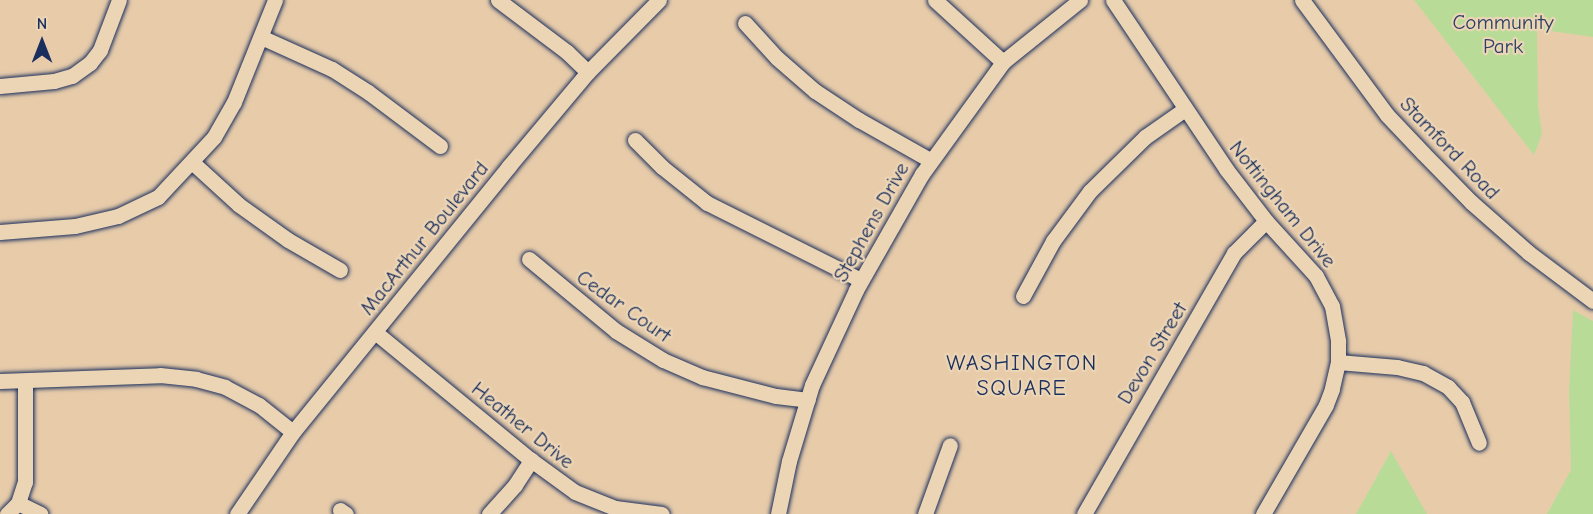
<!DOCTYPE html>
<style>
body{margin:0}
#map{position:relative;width:1593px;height:514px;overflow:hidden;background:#e8ccaa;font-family:"Comic Neue",sans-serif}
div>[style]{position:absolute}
.green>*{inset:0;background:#b8dc97}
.roads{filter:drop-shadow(0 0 2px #1b2f5e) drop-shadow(0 0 2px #1b2f5e)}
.minor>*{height:15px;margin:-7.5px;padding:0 7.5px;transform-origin:7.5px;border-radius:7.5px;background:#ecd5b5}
span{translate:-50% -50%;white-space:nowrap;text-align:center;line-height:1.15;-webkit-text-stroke:4.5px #ecd5b5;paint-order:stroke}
.park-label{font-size:21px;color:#2b4064}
.street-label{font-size:21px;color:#1b2f5e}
.neighbourhood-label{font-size:22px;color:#1b2f5e;letter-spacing:1.5px}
.north{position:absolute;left:12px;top:12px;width:60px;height:60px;-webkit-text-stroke:4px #ecd5b5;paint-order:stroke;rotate:0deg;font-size:16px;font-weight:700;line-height:24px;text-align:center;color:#1b2f5e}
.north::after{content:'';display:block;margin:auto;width:21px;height:27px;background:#1b2f5e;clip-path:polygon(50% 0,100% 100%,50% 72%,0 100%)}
</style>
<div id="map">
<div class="green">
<i style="clip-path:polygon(1414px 0,1593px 0,1593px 37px,1537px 29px,1538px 105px,1542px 134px,1534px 155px)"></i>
<i style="clip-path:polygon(1573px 310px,1593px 321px,1593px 514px,1547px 514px,1571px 470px,1569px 391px)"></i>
<i style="clip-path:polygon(1391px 451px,1427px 514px,1356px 514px)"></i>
</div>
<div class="roads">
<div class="minor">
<i style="left:498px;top:0;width:86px;rotate:37deg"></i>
<i style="left:567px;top:52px;width:29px;rotate:44deg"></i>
<i style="left:935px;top:0;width:92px;rotate:42.4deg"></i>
<i style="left:1113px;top:0;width:203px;rotate:56.2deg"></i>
<i style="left:1226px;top:169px;width:66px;rotate:52.4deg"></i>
<i style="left:1266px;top:221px;width:74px;rotate:47.7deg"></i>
<i style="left:1316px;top:276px;width:34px;rotate:62deg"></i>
<i style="left:1332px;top:306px;width:36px;rotate:80deg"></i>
<i style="left:1338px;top:341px;width:21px;rotate:90deg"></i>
<i style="left:1338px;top:362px;width:28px;rotate:103deg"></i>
<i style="left:1332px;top:389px;width:17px;rotate:111deg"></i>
<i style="left:1326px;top:405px;width:126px;rotate:120deg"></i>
<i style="left:1302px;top:0;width:143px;rotate:53.5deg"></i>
<i style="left:1387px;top:115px;width:52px;rotate:46.5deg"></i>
<i style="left:1423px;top:153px;width:69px;rotate:45.6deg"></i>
<i style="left:1471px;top:202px;width:77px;rotate:41.3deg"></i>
<i style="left:1529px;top:253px;width:80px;rotate:36.9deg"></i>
<i style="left:745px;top:23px;width:47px;rotate:47.6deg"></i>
<i style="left:777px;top:58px;width:50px;rotate:41deg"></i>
<i style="left:815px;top:91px;width:53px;rotate:33.4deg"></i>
<i style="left:859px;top:120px;width:81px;rotate:29.4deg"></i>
<i style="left:261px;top:37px;width:78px;rotate:24.3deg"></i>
<i style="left:332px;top:69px;width:43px;rotate:32.6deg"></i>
<i style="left:368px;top:92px;width:90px;rotate:36.9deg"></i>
<i style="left:0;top:86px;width:54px;rotate:-5.3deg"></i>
<i style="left:54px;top:81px;width:19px;rotate:-16deg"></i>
<i style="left:72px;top:76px;width:22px;rotate:-36deg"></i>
<i style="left:90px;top:63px;width:16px;rotate:-52deg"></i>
<i style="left:100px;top:50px;width:53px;rotate:-69.2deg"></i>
<i style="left:635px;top:140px;width:38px;rotate:45deg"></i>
<i style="left:662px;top:167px;width:58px;rotate:38.7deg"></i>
<i style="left:707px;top:203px;width:172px;rotate:26.6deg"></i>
<i style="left:193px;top:163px;width:62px;rotate:42.4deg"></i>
<i style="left:239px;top:205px;width:60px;rotate:35.5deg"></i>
<i style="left:288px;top:240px;width:60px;rotate:30deg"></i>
<i style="left:0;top:232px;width:75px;rotate:-4.6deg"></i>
<i style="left:75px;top:226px;width:44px;rotate:-13.1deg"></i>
<i style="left:118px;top:216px;width:44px;rotate:-25.4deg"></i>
<i style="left:158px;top:197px;width:82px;rotate:-47deg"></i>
<i style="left:214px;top:137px;width:40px;rotate:-60.3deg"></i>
<i style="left:234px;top:102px;width:110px;rotate:-68.1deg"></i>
<i style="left:529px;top:259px;width:113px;rotate:39.6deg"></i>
<i style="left:616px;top:331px;width:55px;rotate:31.7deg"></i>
<i style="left:663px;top:360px;width:43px;rotate:23.6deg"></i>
<i style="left:702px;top:377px;width:76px;rotate:14.4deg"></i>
<i style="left:776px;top:396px;width:32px;rotate:7deg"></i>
<i style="left:1023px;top:296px;width:63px;rotate:-61.4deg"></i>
<i style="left:1053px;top:241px;width:62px;rotate:-53.5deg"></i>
<i style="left:1090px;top:191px;width:77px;rotate:-44.5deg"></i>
<i style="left:1145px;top:137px;width:49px;rotate:-35deg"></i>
<i style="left:375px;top:332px;width:202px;rotate:39.4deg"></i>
<i style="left:531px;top:460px;width:54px;rotate:36deg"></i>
<i style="left:575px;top:492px;width:43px;rotate:21.8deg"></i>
<i style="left:615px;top:508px;width:47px;rotate:7.3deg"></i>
<i style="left:1338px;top:362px;width:59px;rotate:4.8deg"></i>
<i style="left:1397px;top:367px;width:27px;rotate:13deg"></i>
<i style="left:1423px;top:373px;width:29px;rotate:29deg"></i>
<i style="left:1448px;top:387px;width:21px;rotate:47deg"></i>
<i style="left:1462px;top:402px;width:44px;rotate:67.5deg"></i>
<i style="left:0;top:381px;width:160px;rotate:-2.1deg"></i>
<i style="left:160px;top:375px;width:36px;rotate:6deg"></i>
<i style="left:196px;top:379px;width:30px;rotate:15deg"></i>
<i style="left:225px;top:387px;width:38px;rotate:28deg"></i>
<i style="left:259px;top:405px;width:43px;rotate:38.5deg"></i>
<i style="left:18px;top:503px;width:25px;rotate:26deg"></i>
<i style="left:340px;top:510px;width:7px;rotate:34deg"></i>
<i style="left:7px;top:514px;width:16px;rotate:-45deg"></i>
<i style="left:18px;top:503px;width:22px;rotate:-72deg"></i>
<i style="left:25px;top:482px;width:101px;rotate:-90deg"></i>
<i style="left:237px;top:514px;width:99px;rotate:-55.7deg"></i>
<i style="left:293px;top:432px;width:343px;rotate:-50.9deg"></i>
<i style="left:509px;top:166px;width:123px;rotate:-50deg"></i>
<i style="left:588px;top:72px;width:101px;rotate:-45.4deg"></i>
<i style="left:489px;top:514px;width:39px;rotate:-48deg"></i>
<i style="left:515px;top:485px;width:30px;rotate:-57deg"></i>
<i style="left:778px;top:514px;width:54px;rotate:-78.3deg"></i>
<i style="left:789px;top:461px;width:79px;rotate:-73.2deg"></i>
<i style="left:812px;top:385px;width:105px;rotate:-65.1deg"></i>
<i style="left:856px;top:290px;width:133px;rotate:-60.4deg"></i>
<i style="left:922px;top:174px;width:138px;rotate:-54.1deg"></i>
<i style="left:1003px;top:62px;width:99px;rotate:-38.8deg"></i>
<i style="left:925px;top:514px;width:73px;rotate:-70.1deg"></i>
<i style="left:1084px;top:514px;width:301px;rotate:-60.1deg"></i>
<i style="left:1234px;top:253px;width:45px;rotate:-45deg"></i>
</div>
</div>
<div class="park-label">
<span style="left:1503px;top:34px">Community<br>Park</span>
</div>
<div class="street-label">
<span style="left:1450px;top:148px;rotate:46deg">Stamford Road</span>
<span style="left:1283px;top:204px;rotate:51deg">Nottingham Drive</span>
<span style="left:871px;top:222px;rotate:-61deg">Stephens Drive</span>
<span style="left:424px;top:238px;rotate:-51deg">MacArthur Boulevard</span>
<span style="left:624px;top:306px;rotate:35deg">Cedar Court</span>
<span style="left:1152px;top:353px;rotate:-59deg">Devon Street</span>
<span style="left:523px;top:425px;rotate:39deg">Heather Drive</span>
</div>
<div class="neighbourhood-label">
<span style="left:1022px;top:376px">WASHINGTON<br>SQUARE</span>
</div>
<div class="north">N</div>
</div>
